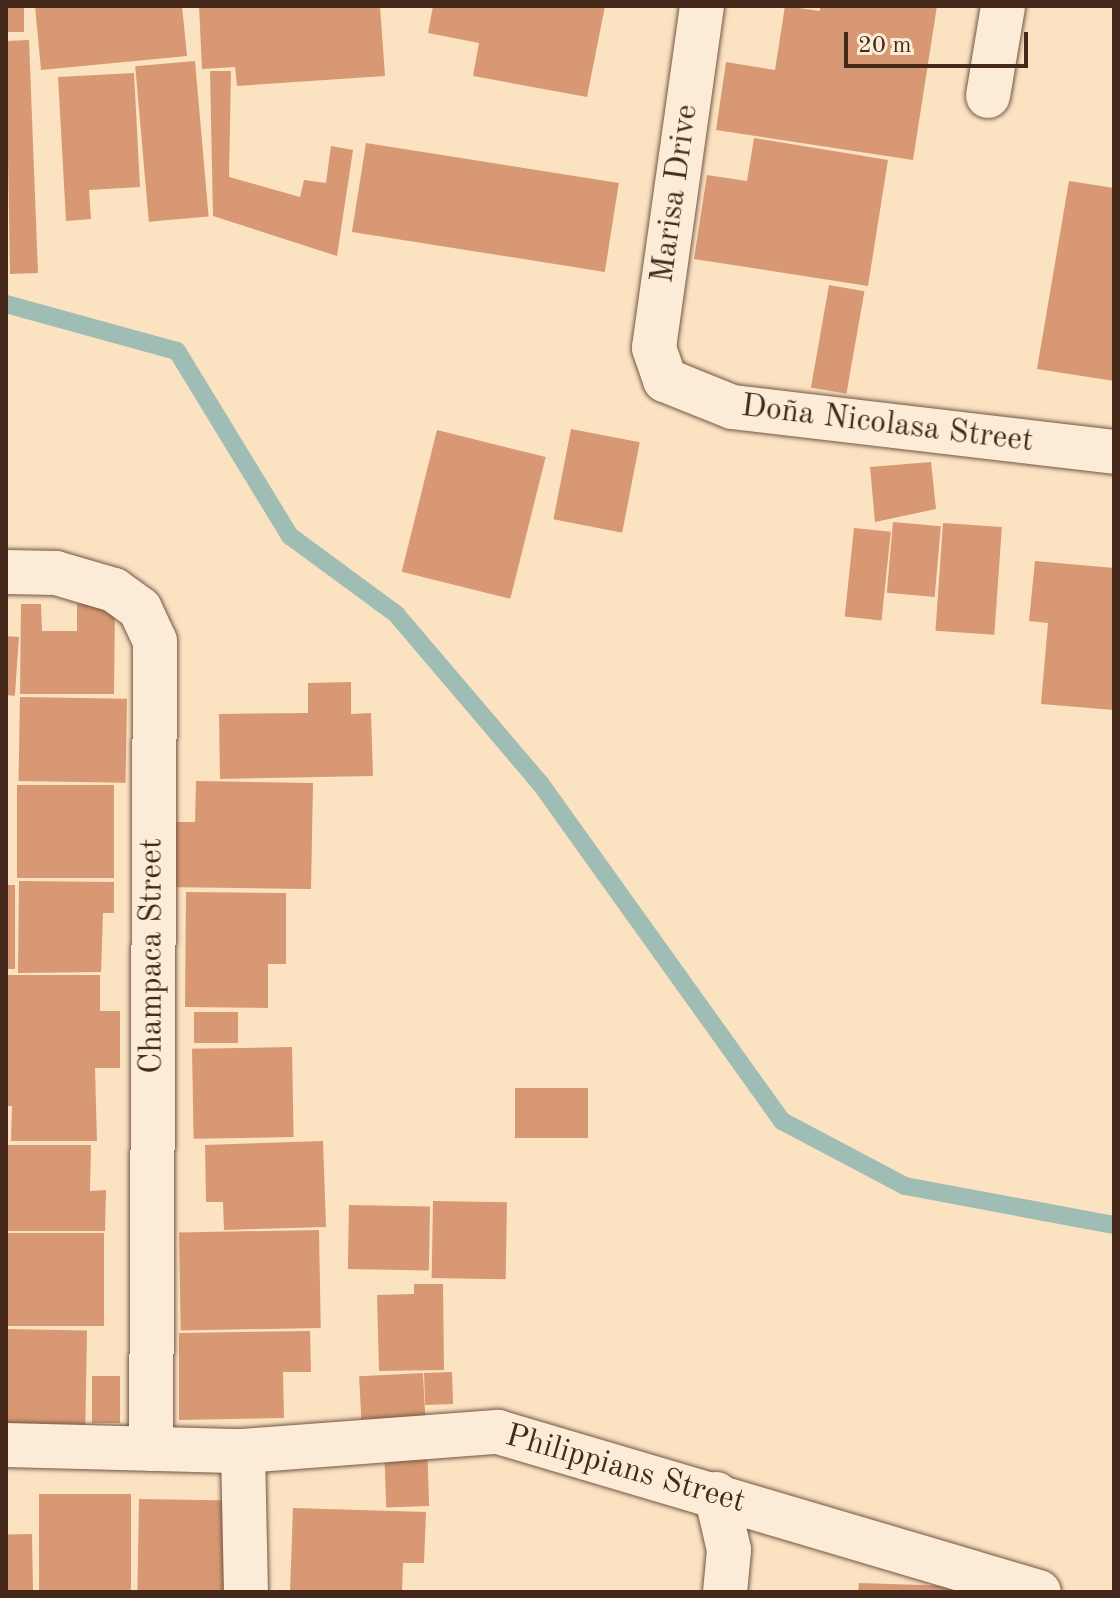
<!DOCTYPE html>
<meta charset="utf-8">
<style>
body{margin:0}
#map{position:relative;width:1120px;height:1598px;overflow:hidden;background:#fbe2c1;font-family:"Old Standard TT",serif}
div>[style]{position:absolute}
.stream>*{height:18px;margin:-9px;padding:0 9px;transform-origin:9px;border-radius:9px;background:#9fbdb4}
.building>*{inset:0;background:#d89874;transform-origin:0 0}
.roads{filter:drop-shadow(0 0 2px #735644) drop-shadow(0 0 2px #735644)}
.minor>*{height:44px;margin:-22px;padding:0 22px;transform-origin:22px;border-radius:22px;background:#fcecd7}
span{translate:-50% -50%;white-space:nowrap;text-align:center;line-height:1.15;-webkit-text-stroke:6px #fcecd7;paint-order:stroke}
.street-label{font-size:32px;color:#46281b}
.frame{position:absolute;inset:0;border:8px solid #46281b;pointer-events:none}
.scale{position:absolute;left:844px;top:32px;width:184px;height:36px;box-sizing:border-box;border:4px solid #46281b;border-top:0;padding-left:10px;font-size:24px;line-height:28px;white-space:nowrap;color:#46281b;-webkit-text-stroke:6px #fcecd7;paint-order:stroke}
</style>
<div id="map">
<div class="stream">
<i style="left:6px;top:304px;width:177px;rotate:15.4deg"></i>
<i style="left:177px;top:351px;width:217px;rotate:58.6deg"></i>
<i style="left:290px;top:536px;width:132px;rotate:36.3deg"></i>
<i style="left:396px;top:614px;width:222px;rotate:49.6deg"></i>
<i style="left:540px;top:783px;width:416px;rotate:54.4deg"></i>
<i style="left:782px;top:1121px;width:139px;rotate:27.9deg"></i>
<i style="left:905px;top:1186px;width:213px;rotate:10.6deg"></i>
</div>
<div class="building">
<i style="left:6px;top:6px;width:18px;height:26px"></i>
<i style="clip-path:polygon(35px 6px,182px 6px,187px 56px,41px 70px)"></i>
<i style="clip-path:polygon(199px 6px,380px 6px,385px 76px,237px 86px,235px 67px,202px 69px)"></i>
<i style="clip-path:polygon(433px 6px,605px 6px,587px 97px,473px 76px,479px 43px,428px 33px)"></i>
<i style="clip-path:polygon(785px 6px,820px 11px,820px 6px,937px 6px,913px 160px,716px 130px,726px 62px,775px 70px)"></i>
<i style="clip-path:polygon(29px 40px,38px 273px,10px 274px,6px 41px)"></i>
<i style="left:195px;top:61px;width:156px;height:60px;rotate:85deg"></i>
<i style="clip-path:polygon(210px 71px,231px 71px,229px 177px,300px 197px,304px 180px,326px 183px,331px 146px,353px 150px,337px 256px,213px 216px)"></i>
<i style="clip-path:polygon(134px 73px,140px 187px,89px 190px,91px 219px,66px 221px,58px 77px)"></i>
<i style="clip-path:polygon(754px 138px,888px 160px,868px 286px,694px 259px,707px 175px,747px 181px)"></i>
<i style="left:366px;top:143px;width:256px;height:90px;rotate:9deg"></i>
<i style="clip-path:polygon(1069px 181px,1114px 188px,1114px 381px,1037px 369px)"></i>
<i style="left:829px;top:285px;width:36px;height:104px;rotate:10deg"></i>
<i style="left:571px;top:429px;width:70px;height:92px;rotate:11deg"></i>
<i style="left:437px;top:430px;width:112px;height:146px;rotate:14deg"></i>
<i style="clip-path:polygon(931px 462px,936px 509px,875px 522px,870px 467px)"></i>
<i style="left:893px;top:522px;width:48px;height:71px;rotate:5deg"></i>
<i style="left:943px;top:523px;width:59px;height:108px;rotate:4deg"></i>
<i style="left:854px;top:528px;width:37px;height:89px;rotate:6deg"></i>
<i style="clip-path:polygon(1035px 561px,1114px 568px,1114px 710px,1041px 704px,1048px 623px,1029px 621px)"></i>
<i style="clip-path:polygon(21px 604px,41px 604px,42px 631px,77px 631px,77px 604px,115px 604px,114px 694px,20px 694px)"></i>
<i style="left:6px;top:636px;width:13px;height:59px;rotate:4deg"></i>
<i style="clip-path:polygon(351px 682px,351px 714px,371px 713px,373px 776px,220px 779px,219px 714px,308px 713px,308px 683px)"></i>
<i style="left:20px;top:697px;width:107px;height:84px;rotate:1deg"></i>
<i style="clip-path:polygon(196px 781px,313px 783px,311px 889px,163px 887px,165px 822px,195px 822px)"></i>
<i style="left:17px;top:785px;width:97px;height:93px"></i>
<i style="clip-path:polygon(19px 881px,114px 882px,114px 913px,103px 913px,101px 972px,18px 973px)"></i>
<i style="left:6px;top:885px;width:9px;height:84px"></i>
<i style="clip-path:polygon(186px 892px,286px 893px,286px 964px,268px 964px,268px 1008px,185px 1007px)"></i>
<i style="clip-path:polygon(6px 975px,100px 975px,100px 1011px,120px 1011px,120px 1068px,95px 1068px,97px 1141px,11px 1141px,12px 1106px,6px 1106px)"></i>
<i style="left:194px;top:1012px;width:44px;height:31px"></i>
<i style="left:292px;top:1047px;width:90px;height:100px;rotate:89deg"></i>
<i style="left:515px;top:1088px;width:73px;height:50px"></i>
<i style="clip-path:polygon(323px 1141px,326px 1227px,224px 1230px,223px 1202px,206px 1202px,205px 1145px)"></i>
<i style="clip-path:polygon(7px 1145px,91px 1145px,90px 1191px,106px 1190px,105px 1231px,6px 1231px)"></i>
<i style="left:433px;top:1201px;width:74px;height:77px;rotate:1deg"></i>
<i style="left:349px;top:1205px;width:81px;height:64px;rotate:1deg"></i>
<i style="left:319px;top:1230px;width:98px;height:140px;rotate:89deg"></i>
<i style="left:6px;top:1233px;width:98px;height:93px"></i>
<i style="clip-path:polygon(414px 1284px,443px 1284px,444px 1370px,379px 1371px,377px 1295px,414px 1294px)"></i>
<i style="left:6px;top:1329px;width:81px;height:94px;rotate:1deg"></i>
<i style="clip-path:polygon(310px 1331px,311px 1372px,283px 1372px,284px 1418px,179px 1420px,179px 1333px)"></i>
<i style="left:452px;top:1372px;width:32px;height:28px;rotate:88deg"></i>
<i style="left:423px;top:1373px;width:43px;height:64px;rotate:87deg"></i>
<i style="left:92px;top:1376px;width:28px;height:47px"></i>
<i style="left:427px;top:1443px;width:63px;height:43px;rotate:88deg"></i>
<i style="left:131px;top:1494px;width:98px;height:92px;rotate:90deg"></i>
<i style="left:139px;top:1499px;width:93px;height:93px;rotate:1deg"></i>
<i style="clip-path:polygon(293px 1508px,426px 1512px,424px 1563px,403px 1563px,402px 1592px,290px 1592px)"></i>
<i style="left:32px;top:1534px;width:58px;height:26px;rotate:89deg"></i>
<i style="clip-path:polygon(859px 1583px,952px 1586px,952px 1592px,858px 1592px)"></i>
</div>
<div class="roads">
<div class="minor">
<i style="left:702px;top:6px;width:345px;rotate:98deg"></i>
<i style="left:654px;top:348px;width:34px;rotate:71deg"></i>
<i style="left:665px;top:380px;width:72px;rotate:21.9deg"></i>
<i style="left:732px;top:407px;width:385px;rotate:6.7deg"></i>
<i style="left:988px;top:96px;width:91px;rotate:-80.5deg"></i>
<i style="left:6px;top:572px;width:50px;rotate:1.1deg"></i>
<i style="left:56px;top:573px;width:60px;rotate:16.3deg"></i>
<i style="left:114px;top:590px;width:32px;rotate:36deg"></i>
<i style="left:140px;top:609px;width:35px;rotate:65deg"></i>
<i style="left:155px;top:641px;width:808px;rotate:90.28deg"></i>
<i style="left:6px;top:1445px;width:237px;rotate:1.5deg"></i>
<i style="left:243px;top:1451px;width:256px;rotate:-4.3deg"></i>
<i style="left:498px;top:1432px;width:564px;rotate:16.48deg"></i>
<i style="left:243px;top:1451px;width:141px;rotate:88.8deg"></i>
<i style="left:716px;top:1494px;width:57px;rotate:76.9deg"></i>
<i style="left:729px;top:1550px;width:42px;rotate:95.4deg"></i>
</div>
</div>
<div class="street-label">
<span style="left:676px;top:194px;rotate:-82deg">Marisa Drive</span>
<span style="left:887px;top:425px;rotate:7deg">Doña Nicolasa Street</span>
<span style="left:153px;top:956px;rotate:-90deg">Champaca Street</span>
<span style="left:625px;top:1470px;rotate:16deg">Philippians Street</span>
</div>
<div class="frame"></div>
<div class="scale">20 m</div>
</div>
